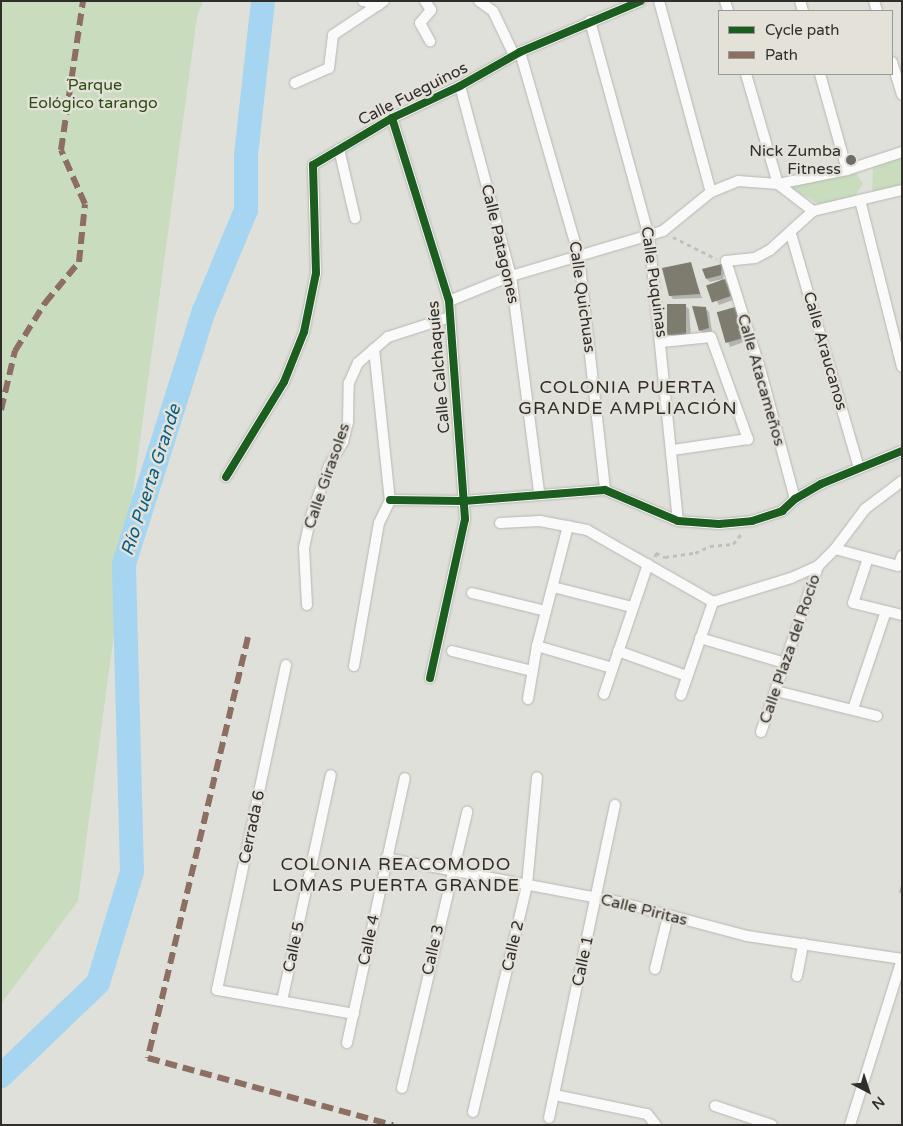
<!DOCTYPE html>
<meta charset="utf-8">
<style>
body{margin:0}
#map{position:relative;width:903px;height:1126px;overflow:hidden;background:#e0e0db;font-family:"Varela Round",sans-serif}
div>[style]{position:absolute}
.green>*{inset:0;background:#c9dcbd}
.shadow>*{inset:0;background:#0003;transform-origin:0 0}
.river>*{height:24px;margin:-12px;padding:0 12px;transform-origin:12px;border-radius:12px;background:#a5d5f1}
.building>*{inset:0;background:#7e7b6f;transform-origin:0 0}
.path>*{height:2.5px;margin-top:-1.25px;transform-origin:0;background:repeating-linear-gradient(90deg,#bfbfbe 0 4px,transparent 0 8px)}
.roads{filter:drop-shadow(0 0 1px #b7b6b2) drop-shadow(0 0 1px #b7b6b2)}
.minor>*{height:10px;margin:-5px;padding:0 5px;transform-origin:5px;border-radius:5px;background:#fafafa}
.quiet>*{height:6px;margin-top:-3px;transform-origin:0;background:repeating-linear-gradient(90deg,#8d6e63 0 12px,transparent 0 18px)}
.cycleway>*{height:8px;margin:-4px;padding:0 4px;transform-origin:4px;border-radius:4px;background:#1b5e20}
.dots>*{width:14px;height:14px;translate:-50% -50%;box-sizing:border-box;border:2px solid #e3e1d8;border-radius:50%}
span{translate:-50% -50%;white-space:nowrap;text-align:center;line-height:1.15;-webkit-text-stroke:5px #e3e1d8;paint-order:stroke}
.park-label{font-size:16px;color:#2b4e12}
.street-label{font-size:16px;color:#2f2e2b}
.poi-label{font-size:16px;color:#2f2e2b}
.right{translate:-100% -50%;text-align:right}
.neighbourhood-label{font-size:18px;color:#2f2e2b;letter-spacing:1px}
.water-label{font-size:18px;color:#075e86;font-style:italic}
.frame{position:absolute;inset:0;border:2px solid #2f2e2b;pointer-events:none}
.legend{position:absolute;left:718px;top:10px;width:175px;height:65px;box-sizing:border-box;background:#e3e1d8;border:1px solid #9b9993;margin:0;padding:6px 9px;list-style:none;font-size:15px;color:#2f2e2b}
.legend li{display:flex;align-items:center;gap:10px;height:25px}
.legend b{width:25px;border:1px solid #9b9993}
.north{position:absolute;left:843px;top:1066px;width:50px;height:50px;-webkit-text-stroke:4px #e3e1d8;paint-order:stroke;rotate:140deg;font-size:14px;font-weight:700;line-height:20px;text-align:center;color:#2f2e2b}
.north::after{content:'';display:block;margin:auto;width:18px;height:22px;background:#2f2e2b;clip-path:polygon(50% 0,100% 100%,50% 72%,0 100%)}
</style>
<div id="map">
<div class="green">
<i style="clip-path:polygon(1px 1px,203px 1px,197px 17px,78px 901px,1px 1004px)"></i>
<i style="clip-path:polygon(902px 157px,902px 187px,872px 194px,873px 166px)"></i>
<i style="clip-path:polygon(855px 171px,863px 184px,855px 196px,821px 205px,786px 185px)"></i>
</div>
<div class="shadow">
<i style="clip-path:polygon(690px 264px,702px 298px,673px 299px,670px 295px)"></i>
<i style="clip-path:polygon(722px 265px,725px 269px,723px 279px,728px 284px,733px 300px,719px 305px,708px 286px,723px 279px,710px 282px,707px 279px)"></i>
<i style="clip-path:polygon(685px 306px,689px 309px,691px 337px,675px 338px,671px 334px)"></i>
<i style="clip-path:polygon(705px 308px,709px 312px,712px 331px,704px 334px,700px 330px)"></i>
<i style="left:735px;top:308px;width:35px;height:18px;rotate:70deg"></i>
<i style="clip-path:polygon(902px 882px,902px 894px,899px 892px)"></i>
</div>
<div class="river">
<i style="left:1px;top:1076px;width:134px;rotate:-43.8deg"></i>
<i style="left:98px;top:983px;width:116px;rotate:-73deg"></i>
<i style="left:132px;top:872px;width:308px;rotate:-91.5deg"></i>
<i style="left:124px;top:564px;width:265px;rotate:-72.5deg"></i>
<i style="left:204px;top:311px;width:109px;rotate:-67.4deg"></i>
<i style="left:246px;top:210px;width:55px;rotate:-90deg"></i>
<i style="left:246px;top:155px;width:155px;rotate:-83.7deg"></i>
</div>
<div class="building">
<i style="clip-path:polygon(691px 262px,700px 294px,669px 296px,662px 268px)"></i>
<i style="clip-path:polygon(722px 264px,721px 275px,706px 279px,702px 269px)"></i>
<i style="left:725px;top:279px;width:18px;height:20px;rotate:71deg"></i>
<i style="left:667px;top:304px;width:19px;height:31px"></i>
<i style="clip-path:polygon(692px 306px,706px 307px,709px 328px,699px 331px)"></i>
<i style="left:735px;top:307px;width:32px;height:19px;rotate:74deg"></i>
</div>
<div class="path">
<i style="left:673px;top:237px;width:49px;rotate:26.6deg"></i>
<i style="left:655px;top:557px;width:4px;rotate:-76deg"></i>
<i style="left:656px;top:553px;width:10px;rotate:24deg"></i>
<i style="left:665px;top:557px;width:30px;rotate:-8deg"></i>
<i style="left:695px;top:553px;width:17px;rotate:-25deg"></i>
<i style="left:710px;top:546px;width:23px;rotate:-5deg"></i>
<i style="left:733px;top:544px;width:13px;rotate:-51deg"></i>
</div>
<div class="roads">
<div class="minor">
<i style="left:363px;top:1px;width:16px;rotate:15deg"></i>
<i style="left:425px;top:1px;width:11px;rotate:56deg"></i>
<i style="left:431px;top:10px;width:17px;rotate:130deg"></i>
<i style="left:420px;top:23px;width:21px;rotate:61deg"></i>
<i style="left:479px;top:1px;width:17px;rotate:36deg"></i>
<i style="left:493px;top:11px;width:49px;rotate:64.5deg"></i>
<i style="left:659px;top:1px;width:198px;rotate:74.8deg"></i>
<i style="left:725px;top:1px;width:10px;rotate:73deg"></i>
<i style="left:800px;top:1px;width:10px;rotate:73deg"></i>
<i style="left:874px;top:1px;width:10px;rotate:73deg"></i>
<i style="left:590px;top:21px;width:223px;rotate:74.7deg"></i>
<i style="left:649px;top:236px;width:286px;rotate:84.2deg"></i>
<i style="left:520px;top:52px;width:213px;rotate:73.9deg"></i>
<i style="left:579px;top:257px;width:234px;rotate:83.6deg"></i>
<i style="left:892px;top:62px;width:34px;rotate:73deg"></i>
<i style="left:746px;top:74px;width:115px;rotate:73.8deg"></i>
<i style="left:778px;top:184px;width:70px;rotate:-11.5deg"></i>
<i style="left:847px;top:170px;width:58px;rotate:-18.1deg"></i>
<i style="left:820px;top:74px;width:100px;rotate:74.3deg"></i>
<i style="left:295px;top:83px;width:37px;rotate:-24deg"></i>
<i style="left:329px;top:68px;width:33px;rotate:-83deg"></i>
<i style="left:333px;top:35px;width:61px;rotate:-33.7deg"></i>
<i style="left:460px;top:86px;width:197px;rotate:75deg"></i>
<i style="left:511px;top:276px;width:219px;rotate:82.6deg"></i>
<i style="left:392px;top:118px;width:192px;rotate:72.7deg"></i>
<i style="left:449px;top:301px;width:219px;rotate:85.8deg"></i>
<i style="left:465px;top:519px;width:163px;rotate:102.4deg"></i>
<i style="left:339px;top:149px;width:71px;rotate:76.9deg"></i>
<i style="left:860px;top:200px;width:172px;rotate:75.9deg"></i>
<i style="left:791px;top:234px;width:244px;rotate:73.8deg"></i>
<i style="left:449px;top:301px;width:67px;rotate:-22deg"></i>
<i style="left:511px;top:276px;width:159px;rotate:-16.5deg"></i>
<i style="left:663px;top:231px;width:62px;rotate:-39.1deg"></i>
<i style="left:711px;top:192px;width:29px;rotate:-22deg"></i>
<i style="left:738px;top:181px;width:40px;rotate:4.3deg"></i>
<i style="left:778px;top:184px;width:44px;rotate:37.6deg"></i>
<i style="left:662px;top:342px;width:49px;rotate:-5.8deg"></i>
<i style="left:711px;top:337px;width:109px;rotate:70.1deg"></i>
<i style="left:748px;top:439px;width:76px;rotate:171.7deg"></i>
<i style="left:374px;top:349px;width:152px;rotate:84deg"></i>
<i style="left:226px;top:477px;width:111px;rotate:-58.6deg"></i>
<i style="left:284px;top:382px;width:54px;rotate:-68.2deg"></i>
<i style="left:304px;top:332px;width:60px;rotate:-78.5deg"></i>
<i style="left:316px;top:273px;width:108px;rotate:-91.6deg"></i>
<i style="left:313px;top:165px;width:92px;rotate:-30.7deg"></i>
<i style="left:392px;top:118px;width:75px;rotate:-25.2deg"></i>
<i style="left:460px;top:86px;width:69px;rotate:-29.5deg"></i>
<i style="left:520px;top:52px;width:131px;rotate:-22.9deg"></i>
<i style="left:795px;top:499px;width:139px;rotate:-105deg"></i>
<i style="left:759px;top:365px;width:109px;rotate:-107.6deg"></i>
<i style="left:726px;top:261px;width:29px;rotate:-6deg"></i>
<i style="left:755px;top:258px;width:17px;rotate:-28deg"></i>
<i style="left:770px;top:250px;width:58px;rotate:-42.2deg"></i>
<i style="left:813px;top:211px;width:91px;rotate:-13.3deg"></i>
<i style="left:390px;top:500px;width:74px;rotate:0.8deg"></i>
<i style="left:464px;top:501px;width:141px;rotate:-4.5deg"></i>
<i style="left:605px;top:490px;width:79px;rotate:23deg"></i>
<i style="left:678px;top:521px;width:41px;rotate:4.2deg"></i>
<i style="left:719px;top:524px;width:33px;rotate:-5deg"></i>
<i style="left:752px;top:521px;width:32px;rotate:-18deg"></i>
<i style="left:782px;top:511px;width:18px;rotate:-43deg"></i>
<i style="left:795px;top:499px;width:30px;rotate:-30deg"></i>
<i style="left:821px;top:484px;width:87px;rotate:-22.2deg"></i>
<i style="left:500px;top:523px;width:40px;rotate:-2.9deg"></i>
<i style="left:540px;top:521px;width:48px;rotate:10.8deg"></i>
<i style="left:587px;top:530px;width:145px;rotate:29.7deg"></i>
<i style="left:713px;top:602px;width:82px;rotate:-17.1deg"></i>
<i style="left:791px;top:578px;width:30px;rotate:-24deg"></i>
<i style="left:818px;top:566px;width:24px;rotate:-45deg"></i>
<i style="left:835px;top:549px;width:50px;rotate:-53.1deg"></i>
<i style="left:865px;top:509px;width:46px;rotate:-37.1deg"></i>
<i style="left:835px;top:549px;width:65px;rotate:15.1deg"></i>
<i style="left:898px;top:566px;width:11px;rotate:-68deg"></i>
<i style="left:868px;top:558px;width:47px;rotate:108.4deg"></i>
<i style="left:853px;top:603px;width:50px;rotate:13.8deg"></i>
<i style="left:553px;top:587px;width:81px;rotate:14.2deg"></i>
<i style="left:472px;top:593px;width:76px;rotate:13.7deg"></i>
<i style="left:307px;top:605px;width:57px;rotate:-93deg"></i>
<i style="left:304px;top:548px;width:30px;rotate:-78deg"></i>
<i style="left:310px;top:519px;width:56px;rotate:-70.3deg"></i>
<i style="left:329px;top:466px;width:28px;rotate:-60deg"></i>
<i style="left:343px;top:442px;width:21px;rotate:-76deg"></i>
<i style="left:348px;top:422px;width:39px;rotate:-89deg"></i>
<i style="left:349px;top:383px;width:22px;rotate:-66deg"></i>
<i style="left:358px;top:363px;width:40px;rotate:-41deg"></i>
<i style="left:388px;top:337px;width:65px;rotate:-17.9deg"></i>
<i style="left:700px;top:638px;width:89px;rotate:16.4deg"></i>
<i style="left:537px;top:646px;width:78px;rotate:16.3deg"></i>
<i style="left:452px;top:651px;width:82px;rotate:14deg"></i>
<i style="left:618px;top:651px;width:73px;rotate:19.9deg"></i>
<i style="left:286px;top:665px;width:332px;rotate:102deg"></i>
<i style="left:217px;top:990px;width:139px;rotate:9.9deg"></i>
<i style="left:354px;top:666px;width:145px;rotate:-80.1deg"></i>
<i style="left:379px;top:523px;width:25px;rotate:-64deg"></i>
<i style="left:776px;top:691px;width:104px;rotate:13.9deg"></i>
<i style="left:604px;top:694px;width:137px;rotate:-71.3deg"></i>
<i style="left:681px;top:695px;width:98px;rotate:-71deg"></i>
<i style="left:528px;top:699px;width:54px;rotate:-80.4deg"></i>
<i style="left:537px;top:646px;width:124px;rotate:-75.5deg"></i>
<i style="left:853px;top:709px;width:103px;rotate:-71.4deg"></i>
<i style="left:761px;top:732px;width:176px;rotate:-71deg"></i>
<i style="left:386px;top:858px;width:237px;rotate:10.7deg"></i>
<i style="left:619px;top:902px;width:132px;rotate:14.9deg"></i>
<i style="left:747px;top:936px;width:157px;rotate:8.4deg"></i>
<i style="left:655px;top:969px;width:55px;rotate:-76.2deg"></i>
<i style="left:797px;top:976px;width:33px;rotate:-79deg"></i>
<i style="left:282px;top:1001px;width:231px;rotate:-77.8deg"></i>
<i style="left:347px;top:1043px;width:271px;rotate:-77.7deg"></i>
<i style="left:402px;top:1088px;width:284px;rotate:-76.7deg"></i>
<i style="left:555px;top:1095px;width:94px;rotate:11.7deg"></i>
<i style="left:647px;top:1114px;width:14px;rotate:51deg"></i>
<i style="left:715px;top:1106px;width:60px;rotate:18.4deg"></i>
<i style="left:473px;top:1112px;width:233px;rotate:-76.6deg"></i>
<i style="left:527px;top:885px;width:108px;rotate:-84.7deg"></i>
<i style="left:549px;top:1118px;width:320px;rotate:-78.1deg"></i>
<i style="left:850px;top:1125px;width:174px;rotate:-72.6deg"></i>
</div>
</div>
<div class="quiet">
<i style="left:1px;top:410px;width:61px;rotate:-76.7deg"></i>
<i style="left:15px;top:351px;width:57px;rotate:-58deg"></i>
<i style="left:45px;top:303px;width:53px;rotate:-50.3deg"></i>
<i style="left:79px;top:262px;width:58px;rotate:-84.1deg"></i>
<i style="left:85px;top:204px;width:59px;rotate:-114deg"></i>
<i style="left:61px;top:150px;width:151px;rotate:-81.6deg"></i>
<i style="left:248px;top:637px;width:433px;rotate:103.4deg"></i>
<i style="left:148px;top:1058px;width:254px;rotate:15.3deg"></i>
</div>
<div class="cycleway">
<i style="left:392px;top:118px;width:192px;rotate:72.7deg"></i>
<i style="left:449px;top:301px;width:219px;rotate:85.8deg"></i>
<i style="left:465px;top:519px;width:163px;rotate:102.4deg"></i>
<i style="left:226px;top:477px;width:111px;rotate:-58.6deg"></i>
<i style="left:284px;top:382px;width:54px;rotate:-68.2deg"></i>
<i style="left:304px;top:332px;width:60px;rotate:-78.5deg"></i>
<i style="left:316px;top:273px;width:108px;rotate:-91.6deg"></i>
<i style="left:313px;top:165px;width:92px;rotate:-30.7deg"></i>
<i style="left:392px;top:118px;width:75px;rotate:-25.2deg"></i>
<i style="left:460px;top:86px;width:69px;rotate:-29.5deg"></i>
<i style="left:520px;top:52px;width:131px;rotate:-22.9deg"></i>
<i style="left:390px;top:500px;width:74px;rotate:0.8deg"></i>
<i style="left:464px;top:501px;width:141px;rotate:-4.5deg"></i>
<i style="left:605px;top:490px;width:79px;rotate:23deg"></i>
<i style="left:678px;top:521px;width:41px;rotate:4.2deg"></i>
<i style="left:719px;top:524px;width:33px;rotate:-5deg"></i>
<i style="left:752px;top:521px;width:32px;rotate:-18deg"></i>
<i style="left:782px;top:511px;width:18px;rotate:-43deg"></i>
<i style="left:795px;top:499px;width:30px;rotate:-30deg"></i>
<i style="left:821px;top:484px;width:87px;rotate:-22.2deg"></i>
</div>
<div class="dots">
<i style="left:851px;top:160px;background:#6d6c69"></i>
</div>
<div class="park-label">
<span style="left:93px;top:94px">´Parque<br>Eológico tarango</span>
</div>
<div class="street-label">
<span style="left:413px;top:94px;rotate:-27deg">Calle Fueguinos</span>
<span style="left:500px;top:244px;rotate:77deg">Calle Patagones</span>
<span style="left:654px;top:282px;rotate:82deg">Calle Puquinas</span>
<span style="left:582px;top:297px;rotate:82deg">Calle Quichuas</span>
<span style="left:825px;top:351px;rotate:74deg">Calle Araucanos</span>
<span style="left:439px;top:367px;rotate:-95deg">Calle Calchaquíes</span>
<span style="left:761px;top:380px;rotate:74deg">Calle Atacameños</span>
<span style="left:327px;top:476px;rotate:-71deg">Calle Girasoles</span>
<span style="left:790px;top:649px;rotate:-71deg">Calle Plaza del Rocío</span>
<span style="left:252px;top:827px;rotate:-78deg">Cerrada 6</span>
<span style="left:644px;top:910px;rotate:14deg">Calle Piritas</span>
<span style="left:369px;top:940px;rotate:-78deg">Calle 4</span>
<span style="left:513px;top:946px;rotate:-77deg">Calle 2</span>
<span style="left:294px;top:947px;rotate:-78deg">Calle 5</span>
<span style="left:433px;top:950px;rotate:-77deg">Calle 3</span>
<span style="left:583px;top:961px;rotate:-78deg">Calle 1</span>
</div>
<div class="poi-label">
<span class="right" style="left:841px;top:160px">Nick Zumba<br>Fitness</span>
</div>
<div class="neighbourhood-label">
<span style="left:628px;top:398px">COLONIA PUERTA<br>GRANDE AMPLIACIÓN</span>
<span style="left:396px;top:875px">COLONIA REACOMODO<br>LOMAS PUERTA GRANDE</span>
</div>
<div class="water-label">
<span style="left:151px;top:480px;rotate:-72deg">Río Puerta Grande</span>
</div>
<div class="frame"></div>
<ul class="legend">
<li><b style="height:6px;background:#1b5e20"></b>Cycle path</li>
<li><b style="height:6px;background:#8d6e63"></b>Path</li>
</ul>
<div class="north">N</div>
</div>
